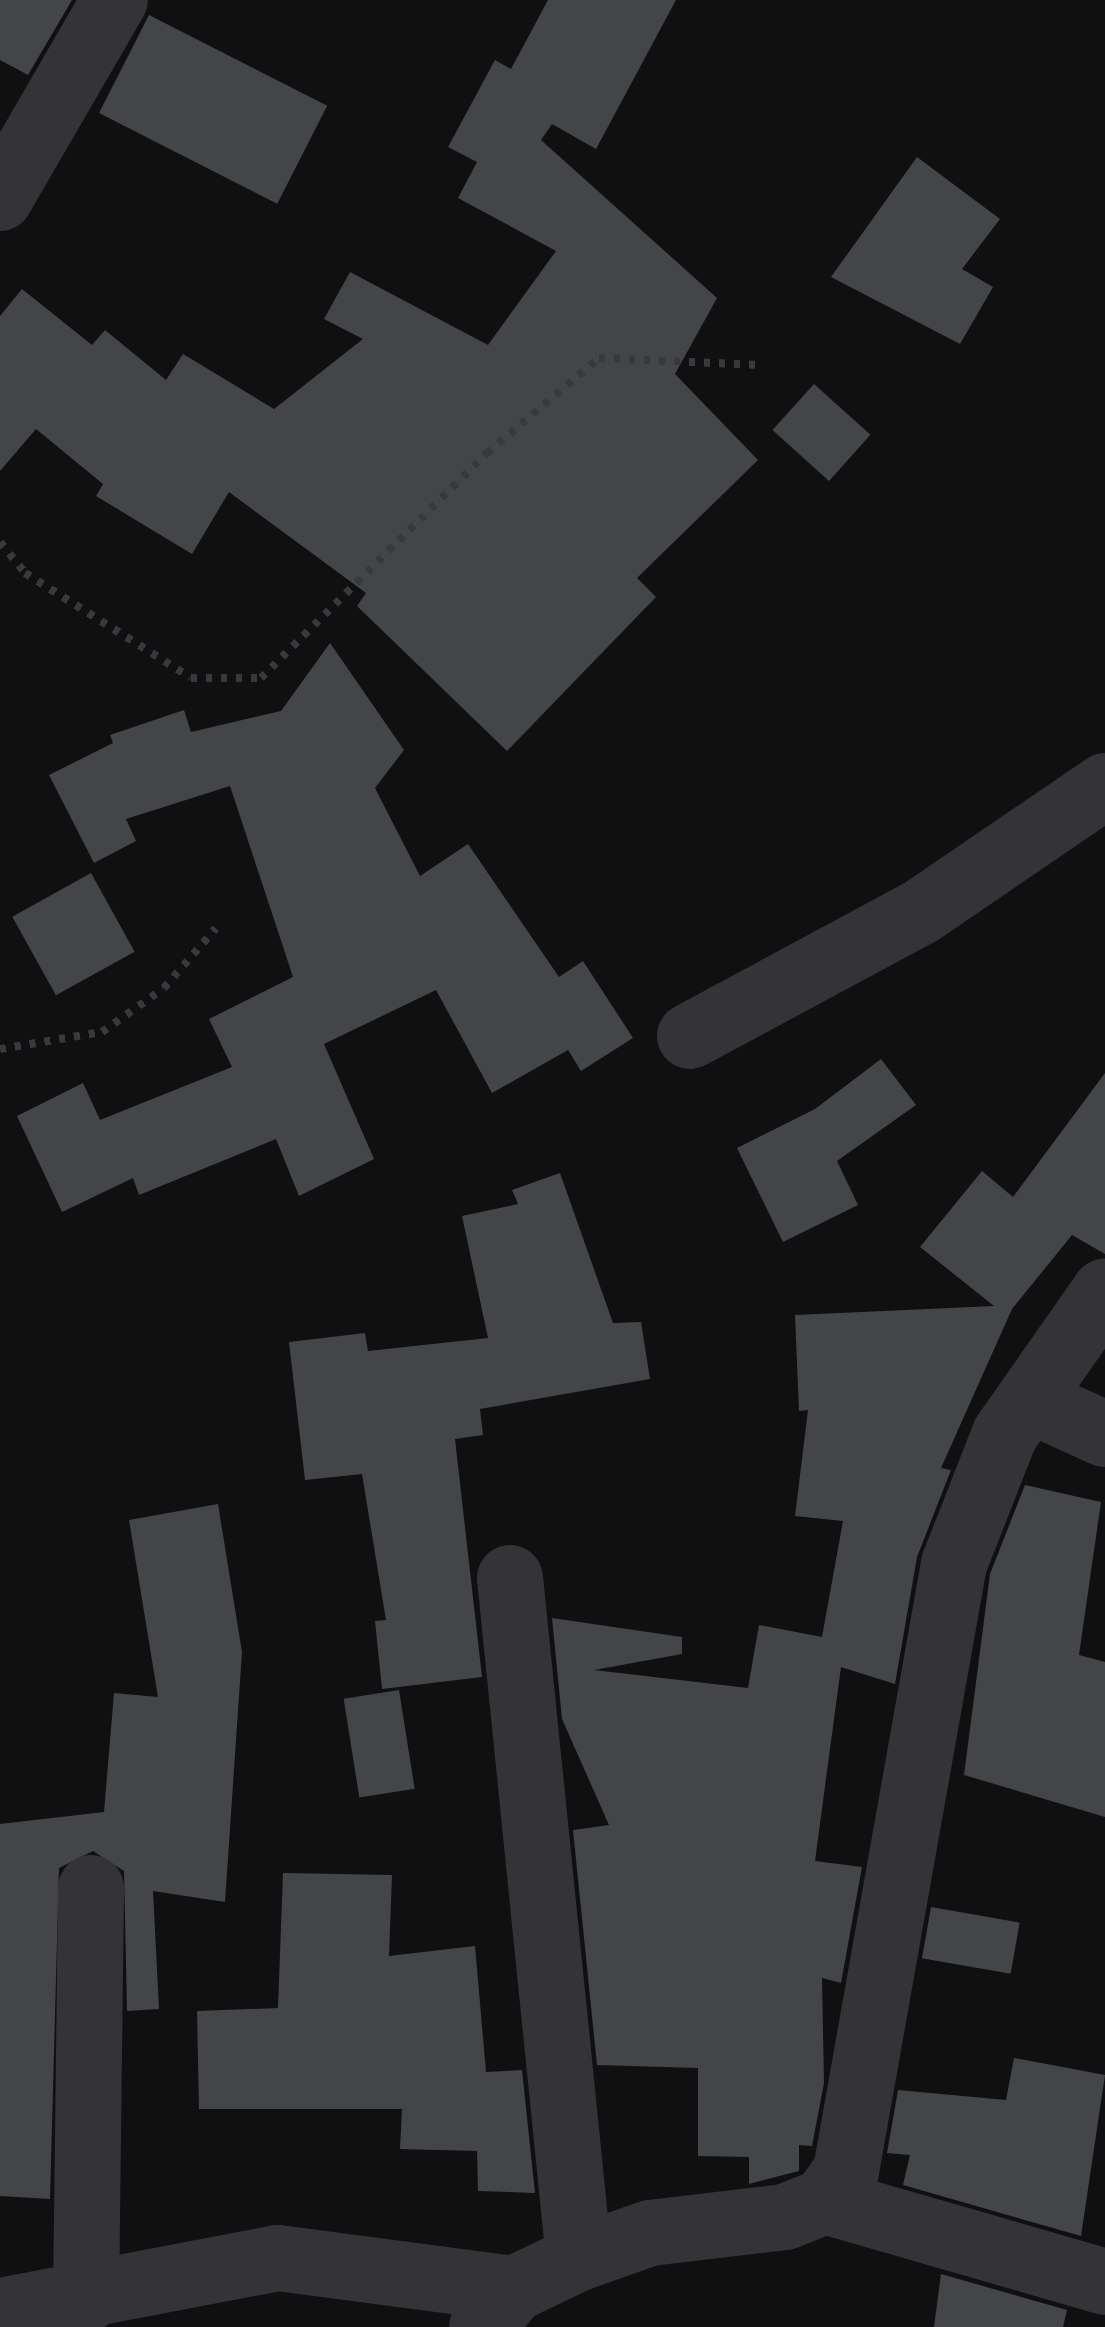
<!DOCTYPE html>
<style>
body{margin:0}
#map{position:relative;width:1105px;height:2327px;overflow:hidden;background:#101011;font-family:"DM Sans",sans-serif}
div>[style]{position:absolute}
.building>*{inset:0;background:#444549;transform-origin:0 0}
.path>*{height:8px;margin-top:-4px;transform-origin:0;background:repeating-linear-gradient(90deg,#38393d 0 6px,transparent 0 15px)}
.minor>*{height:66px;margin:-33px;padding:0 33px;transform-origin:33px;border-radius:33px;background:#343438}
span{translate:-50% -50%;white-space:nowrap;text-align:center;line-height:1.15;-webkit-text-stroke:9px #0b0b0c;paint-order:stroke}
</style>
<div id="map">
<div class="building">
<i style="clip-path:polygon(0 0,72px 0,28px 75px,0 60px)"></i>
<i style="clip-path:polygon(548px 0,676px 0,596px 149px,552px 124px,541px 140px,717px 298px,675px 374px,758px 460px,637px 578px,656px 597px,507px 751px,357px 606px,366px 593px,229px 492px,192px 554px,96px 496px,103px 484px,36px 429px,0 471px,0 316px,22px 289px,92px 345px,105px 330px,166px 380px,183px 354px,274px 409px,363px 339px,324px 319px,350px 272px,488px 345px,556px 251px,458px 198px,477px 162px,448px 147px,495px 60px,511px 69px)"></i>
<i style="left:149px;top:15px;width:200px;height:110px;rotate:27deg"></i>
<i style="clip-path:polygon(917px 157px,1000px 219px,962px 269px,993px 287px,960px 344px,831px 277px)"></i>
<i style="left:814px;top:384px;width:76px;height:62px;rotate:42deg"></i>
<i style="clip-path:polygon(330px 643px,404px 750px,375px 788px,420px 876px,468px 844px,559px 977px,583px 961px,633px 1038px,581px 1071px,568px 1050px,492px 1093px,436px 990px,324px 1044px,374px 1159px,299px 1196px,276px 1139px,139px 1195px,133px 1178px,62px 1212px,17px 1116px,83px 1083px,100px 1120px,232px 1067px,209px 1019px,293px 977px,230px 786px,126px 819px,136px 841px,94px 863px,49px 775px,113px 743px,110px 735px,184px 710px,191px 732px,281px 711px)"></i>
<i style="left:91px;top:873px;width:90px;height:90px;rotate:61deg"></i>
<i style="clip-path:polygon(881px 1059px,916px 1105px,837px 1161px,858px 1205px,783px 1242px,737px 1148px,815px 1109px)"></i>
<i style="clip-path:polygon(1105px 1073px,1105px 1254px,1072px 1235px,1012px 1309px,941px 1468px,951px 1470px,917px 1557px,895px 1684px,841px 1667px,815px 1861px,862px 1867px,841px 1983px,822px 1978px,824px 2083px,812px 2146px,799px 2145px,799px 2171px,749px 2184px,749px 2157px,698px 2156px,698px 2068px,597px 2065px,573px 1830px,609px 1825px,562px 1719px,552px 1618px,682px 1637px,682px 1654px,594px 1670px,748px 1688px,759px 1625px,822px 1637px,843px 1521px,795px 1516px,808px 1410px,799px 1411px,795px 1315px,994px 1306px,920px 1247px,982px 1171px,1013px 1197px)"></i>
<i style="clip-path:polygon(560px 1173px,613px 1323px,641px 1322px,650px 1379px,480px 1409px,483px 1435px,455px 1439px,482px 1677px,382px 1689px,375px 1621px,386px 1620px,362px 1474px,305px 1480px,289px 1342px,365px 1333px,368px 1351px,488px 1338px,462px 1216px,518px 1204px,512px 1190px)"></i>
<i style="clip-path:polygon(1025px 1485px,1101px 1502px,1079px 1655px,1105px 1662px,1105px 1817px,964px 1775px,990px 1574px)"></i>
<i style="clip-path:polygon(218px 1504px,242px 1652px,225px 1902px,153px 1891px,159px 2009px,127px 2011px,124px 1871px,93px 1851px,59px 1868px,50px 2199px,0 2196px,0 1824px,104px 1812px,114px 1693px,158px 1697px,129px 1520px)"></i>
<i style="left:399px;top:1690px;width:100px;height:56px;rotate:81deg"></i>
<i style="clip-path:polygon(283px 1873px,392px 1875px,389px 1956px,475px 1946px,486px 2072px,522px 2070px,535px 2193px,478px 2191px,477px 2151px,400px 2149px,402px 2109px,199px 2109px,197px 2011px,278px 2008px)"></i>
<i style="left:931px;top:1907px;width:90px;height:52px;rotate:10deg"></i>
<i style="clip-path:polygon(1014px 2058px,1105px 2075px,1081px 2236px,903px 2185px,910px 2155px,887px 2153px,898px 2090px,1006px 2100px)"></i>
<i style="clip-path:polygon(941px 2274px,1067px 2310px,1063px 2327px,934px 2327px)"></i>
</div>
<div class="path">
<i style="left:0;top:542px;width:40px;rotate:51deg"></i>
<i style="left:25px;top:573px;width:196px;rotate:32.3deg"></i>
<i style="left:191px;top:678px;width:70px"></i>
<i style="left:261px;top:678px;width:319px;rotate:-44.9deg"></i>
<i style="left:487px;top:453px;width:147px;rotate:-40.3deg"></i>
<i style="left:599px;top:358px;width:161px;rotate:2.5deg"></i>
<i style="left:0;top:1049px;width:103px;rotate:-9.5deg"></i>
<i style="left:102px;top:1032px;width:76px;rotate:-35.4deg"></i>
<i style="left:164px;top:988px;width:79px;rotate:-49.1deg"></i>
</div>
<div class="minor">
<i style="left:0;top:198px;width:229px;rotate:-59.9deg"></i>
<i style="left:690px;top:1036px;width:264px;rotate:-28.3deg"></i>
<i style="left:922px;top:911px;width:222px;rotate:-34.3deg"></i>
<i style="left:1034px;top:1402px;width:78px;rotate:24.3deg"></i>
<i style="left:510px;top:1578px;width:683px;rotate:84.21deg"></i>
<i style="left:825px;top:2201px;width:291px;rotate:16.1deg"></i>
<i style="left:86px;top:2300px;width:412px;rotate:-89.3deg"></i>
<i style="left:0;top:2311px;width:283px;rotate:-10.8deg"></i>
<i style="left:278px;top:2258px;width:238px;rotate:7.5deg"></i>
<i style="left:482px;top:2327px;width:50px;rotate:-49.9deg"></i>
<i style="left:514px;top:2289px;width:72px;rotate:-25.5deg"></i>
<i style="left:579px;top:2258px;width:75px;rotate:-19.4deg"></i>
<i style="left:650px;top:2233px;width:136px;rotate:-6.8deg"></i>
<i style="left:785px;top:2217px;width:43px;rotate:-21.8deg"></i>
<i style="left:825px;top:2201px;width:37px;rotate:-55deg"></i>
<i style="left:846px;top:2171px;width:617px;rotate:-79.91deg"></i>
<i style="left:954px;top:1564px;width:140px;rotate:-68.6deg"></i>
<i style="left:1005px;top:1434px;width:174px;rotate:-55deg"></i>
</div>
</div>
